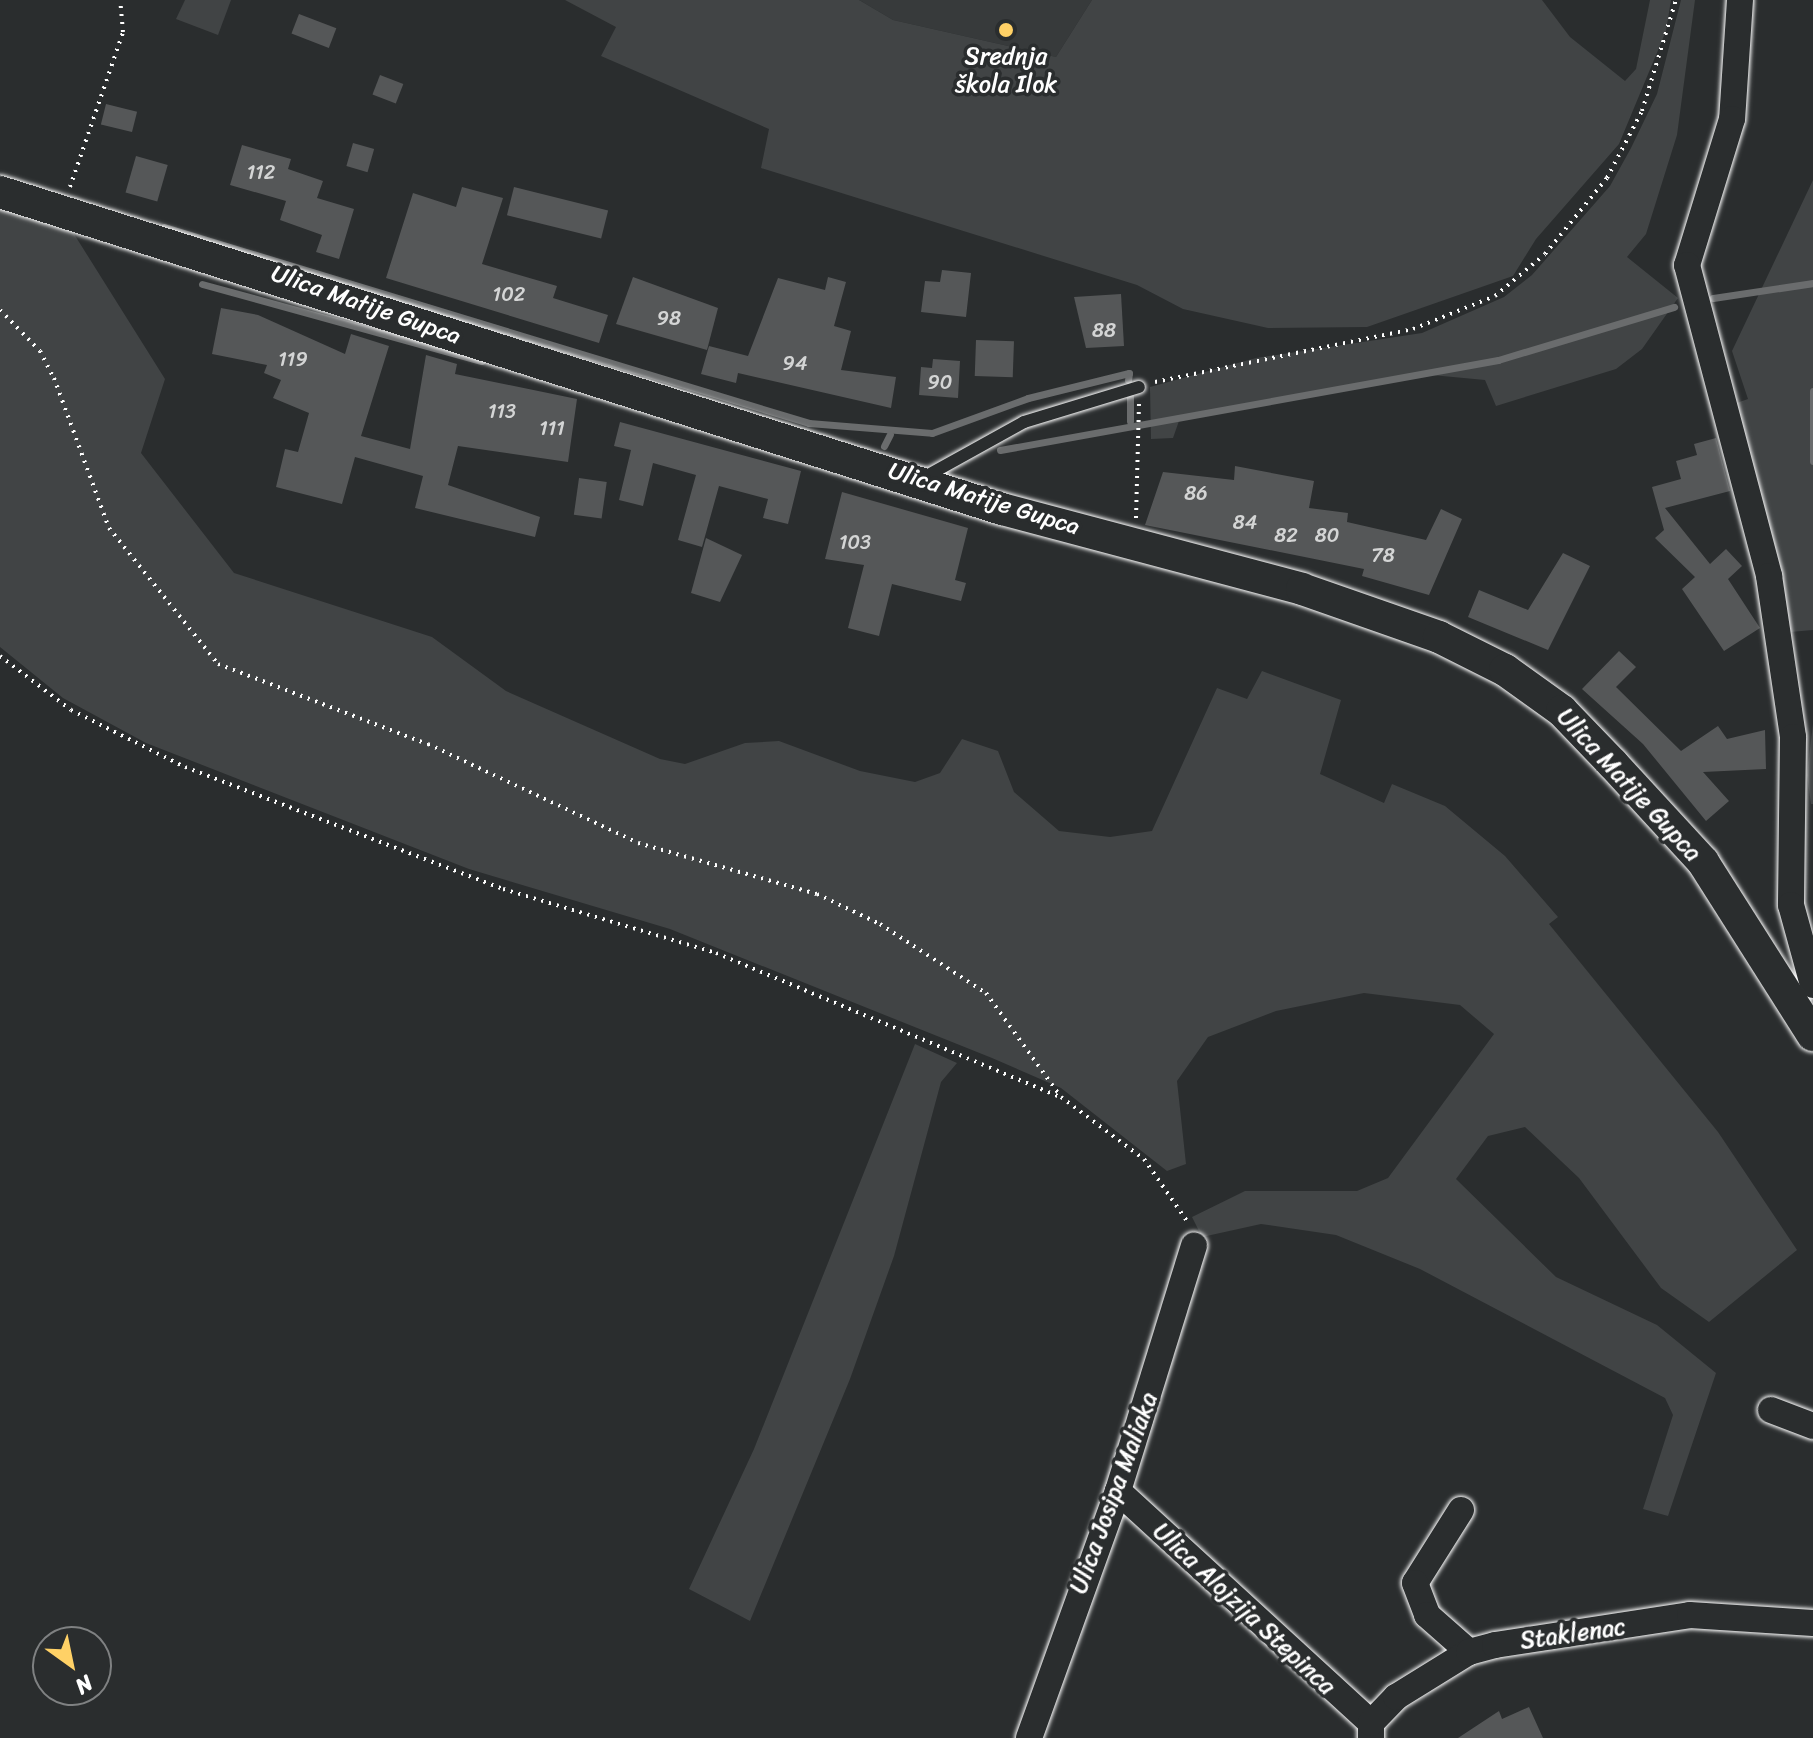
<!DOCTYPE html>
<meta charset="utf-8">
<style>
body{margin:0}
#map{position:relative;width:1813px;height:1738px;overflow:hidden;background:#2a2d2e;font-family:Sriracha,sans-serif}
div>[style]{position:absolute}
.built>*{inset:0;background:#373a3b}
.green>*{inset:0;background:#414445}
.stream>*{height:7px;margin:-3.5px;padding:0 3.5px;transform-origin:3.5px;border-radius:3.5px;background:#6a6c6d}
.building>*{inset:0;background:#555758;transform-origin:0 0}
.path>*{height:4px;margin-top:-2px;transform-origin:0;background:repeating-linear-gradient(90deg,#fff 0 2px,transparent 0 8px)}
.roads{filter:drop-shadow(0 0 2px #fff) drop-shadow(0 0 2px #fff)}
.service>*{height:12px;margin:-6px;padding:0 6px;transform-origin:6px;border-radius:6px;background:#2a2d2e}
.minor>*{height:26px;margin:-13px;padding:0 13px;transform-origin:13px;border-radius:13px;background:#2a2d2e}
.tertiary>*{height:32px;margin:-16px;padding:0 16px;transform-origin:16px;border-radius:16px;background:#2a2d2e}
.dots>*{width:22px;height:22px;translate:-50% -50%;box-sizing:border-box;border:4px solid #2a2d2e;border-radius:50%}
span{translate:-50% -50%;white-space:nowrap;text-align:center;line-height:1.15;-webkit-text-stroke:7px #2a2d2e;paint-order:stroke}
.number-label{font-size:20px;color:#d4d5d5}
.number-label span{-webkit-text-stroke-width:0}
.poi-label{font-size:24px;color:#fff}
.street-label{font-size:24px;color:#fff}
.north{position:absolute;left:32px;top:1626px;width:80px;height:80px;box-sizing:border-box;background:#2a2d2e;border:2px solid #7f8182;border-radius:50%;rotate:147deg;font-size:22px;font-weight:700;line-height:32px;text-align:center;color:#fff}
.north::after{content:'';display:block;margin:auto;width:28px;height:36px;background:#ffd166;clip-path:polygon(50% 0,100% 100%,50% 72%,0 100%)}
</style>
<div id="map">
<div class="built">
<i style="clip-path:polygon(859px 0,1092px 0,1056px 57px,893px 20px)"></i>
</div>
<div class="green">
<i style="clip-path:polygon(185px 0,231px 0,218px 35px,176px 19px)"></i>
<i style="clip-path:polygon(565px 0,859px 0,893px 20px,1056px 57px,1092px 0,1542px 0,1570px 37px,1625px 81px,1636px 69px,1650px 0,1671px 0,1666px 31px,1619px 144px,1536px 239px,1513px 276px,1367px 327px,1268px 328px,1183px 309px,1137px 285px,761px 168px,769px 129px,601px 56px,616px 27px)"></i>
<i style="clip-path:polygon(1681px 0,1695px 0,1677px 135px,1646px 234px,1627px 257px,1678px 298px,1642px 349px,1616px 369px,1496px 406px,1485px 380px,1421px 374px,1179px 421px,1173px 438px,1151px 439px,1150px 387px,1256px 358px,1422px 333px,1504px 297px,1532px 275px,1610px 186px,1631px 148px,1657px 94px)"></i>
<i style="clip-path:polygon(1813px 180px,1813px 630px,1790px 632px,1728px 406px,1748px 399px,1732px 351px)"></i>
<i style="clip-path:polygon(0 204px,69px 226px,165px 379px,141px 453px,234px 573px,432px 637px,506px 691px,660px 759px,685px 764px,745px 743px,779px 741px,860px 771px,915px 782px,940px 773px,962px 739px,998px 751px,1014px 792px,1059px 831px,1110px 837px,1152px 831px,1217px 688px,1247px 699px,1262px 671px,1341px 700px,1320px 774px,1384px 803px,1392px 784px,1445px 806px,1505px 856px,1558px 917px,1549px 924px,1718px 1132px,1797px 1250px,1709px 1322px,1661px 1288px,1579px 1178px,1525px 1127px,1488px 1136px,1456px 1179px,1556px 1277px,1657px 1325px,1716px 1373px,1668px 1516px,1643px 1509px,1673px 1415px,1665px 1398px,1420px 1269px,1336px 1235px,1261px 1224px,1202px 1237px,1192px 1217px,1245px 1191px,1357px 1191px,1388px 1178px,1494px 1034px,1460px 1005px,1364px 993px,1276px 1011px,1208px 1037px,1177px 1081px,1186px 1164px,1167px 1171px,1061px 1088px,992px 1058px,670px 929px,469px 869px,146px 743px,63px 698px,0 647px)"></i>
<i style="clip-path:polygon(1813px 724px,1813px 804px,1811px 804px,1807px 775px)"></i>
<i style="clip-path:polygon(915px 1044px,957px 1063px,941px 1082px,894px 1256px,850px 1379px,750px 1621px,689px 1589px,754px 1449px)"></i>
</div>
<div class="stream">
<i style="left:164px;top:227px;width:674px;rotate:16.9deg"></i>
<i style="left:809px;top:423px;width:123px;rotate:4.6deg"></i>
<i style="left:932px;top:433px;width:102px;rotate:-20deg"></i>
<i style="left:1028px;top:398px;width:104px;rotate:-13.9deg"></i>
<i style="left:1129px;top:373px;width:7px;rotate:98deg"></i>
<i style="left:202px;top:284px;width:290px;rotate:15.4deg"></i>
<i style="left:1713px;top:298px;width:101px;rotate:-8.5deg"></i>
<i style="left:1813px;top:391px;width:70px;rotate:90deg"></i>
<i style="left:1130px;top:421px;width:24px;rotate:-90deg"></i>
<i style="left:884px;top:446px;width:13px;rotate:-63deg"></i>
<i style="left:1000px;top:450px;width:506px;rotate:-10.24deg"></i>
<i style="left:1498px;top:360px;width:184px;rotate:-16.8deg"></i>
</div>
<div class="building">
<i style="left:299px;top:14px;width:40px;height:21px;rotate:21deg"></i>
<i style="left:380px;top:75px;width:25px;height:21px;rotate:21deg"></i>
<i style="left:106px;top:104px;width:32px;height:21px;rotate:14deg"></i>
<i style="left:353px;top:143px;width:22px;height:24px;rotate:16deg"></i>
<i style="clip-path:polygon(242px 145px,291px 159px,288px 169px,323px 181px,317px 198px,354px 209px,339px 259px,316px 252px,322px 235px,280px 220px,286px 201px,230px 185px)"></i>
<i style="left:136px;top:156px;width:33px;height:38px;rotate:16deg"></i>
<i style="clip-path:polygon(462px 187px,503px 198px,482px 264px,557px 286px,553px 298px,608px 315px,599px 343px,386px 278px,413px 193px,456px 207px)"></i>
<i style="left:514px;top:187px;width:97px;height:29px;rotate:14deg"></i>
<i style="clip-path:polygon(942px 270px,971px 273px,966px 317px,921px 312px,925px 281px,940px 282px)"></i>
<i style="clip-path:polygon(633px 277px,718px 308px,707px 350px,616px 324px)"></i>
<i style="clip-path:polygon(828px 277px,846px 282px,834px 326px,851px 331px,841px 370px,896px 377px,891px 408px,738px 373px,736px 383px,701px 374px,709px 346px,748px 356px,778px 278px,825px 290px)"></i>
<i style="clip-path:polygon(1121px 294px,1124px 346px,1086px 348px,1074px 297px)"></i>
<i style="clip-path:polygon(221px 308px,258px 315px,345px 354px,351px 334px,389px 346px,361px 436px,410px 449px,426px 355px,457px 364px,455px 374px,577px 399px,568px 462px,458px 446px,448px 485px,540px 517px,535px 537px,415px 508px,423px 476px,355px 457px,342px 504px,276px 487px,285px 449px,298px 452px,309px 413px,273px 398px,281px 380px,264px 373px,267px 365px,212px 354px)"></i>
<i style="left:976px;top:340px;width:38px;height:36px;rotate:2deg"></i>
<i style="clip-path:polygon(933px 359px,960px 361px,958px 398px,919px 395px,921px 367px,932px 368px)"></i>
<i style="clip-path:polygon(620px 422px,801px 471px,788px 524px,763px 518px,768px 499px,719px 486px,702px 547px,678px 540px,696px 475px,653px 463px,643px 506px,619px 500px,631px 450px,614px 446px)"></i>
<i style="clip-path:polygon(1716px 438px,1730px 491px,1665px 508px,1710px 564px,1726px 549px,1742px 566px,1728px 579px,1760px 628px,1724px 651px,1682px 589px,1695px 577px,1655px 538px,1664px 530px,1652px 487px,1681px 479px,1676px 461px,1697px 455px,1694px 444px)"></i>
<i style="clip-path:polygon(1235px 466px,1314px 481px,1309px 508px,1348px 513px,1347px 522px,1426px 540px,1441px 509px,1462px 519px,1429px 595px,1362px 576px,1364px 569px,1145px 525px,1163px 472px,1234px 480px)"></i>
<i style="left:579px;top:478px;width:28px;height:37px;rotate:8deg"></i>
<i style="clip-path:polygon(842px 492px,968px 528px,955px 580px,966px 583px,961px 601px,892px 584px,879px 636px,848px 628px,864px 565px,825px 559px)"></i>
<i style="clip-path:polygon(706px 538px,742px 555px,720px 602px,691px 593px)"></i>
<i style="clip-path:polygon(1563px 553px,1590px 566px,1548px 650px,1468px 617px,1479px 590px,1528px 610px)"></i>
<i style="clip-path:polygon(1619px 651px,1636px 667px,1616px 687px,1681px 751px,1718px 726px,1727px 739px,1765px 730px,1766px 769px,1703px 772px,1729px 801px,1706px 821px,1643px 744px,1582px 689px)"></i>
<i style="clip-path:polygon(1529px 1707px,1543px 1738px,1458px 1738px,1499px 1711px,1502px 1719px)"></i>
</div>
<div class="path">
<i style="left:70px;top:187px;width:164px;rotate:-71.1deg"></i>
<i style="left:123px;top:32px;width:32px;rotate:-95deg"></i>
<i style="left:0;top:310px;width:57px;rotate:45.7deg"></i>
<i style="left:40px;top:351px;width:30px;rotate:63deg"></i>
<i style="left:54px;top:378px;width:160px;rotate:69.9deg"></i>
<i style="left:109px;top:528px;width:174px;rotate:51.3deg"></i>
<i style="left:218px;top:664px;width:225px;rotate:20.9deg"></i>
<i style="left:428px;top:744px;width:232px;rotate:25.2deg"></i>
<i style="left:638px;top:843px;width:186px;rotate:15.9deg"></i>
<i style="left:817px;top:894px;width:70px;rotate:25.5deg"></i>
<i style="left:880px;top:924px;width:126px;rotate:33.1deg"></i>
<i style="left:986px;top:993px;width:128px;rotate:54.2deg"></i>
<i style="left:1155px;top:382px;width:263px;rotate:-11.6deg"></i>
<i style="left:1413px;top:329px;width:88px;rotate:-21.9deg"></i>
<i style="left:1495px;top:296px;width:65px;rotate:-40deg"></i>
<i style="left:1545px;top:254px;width:98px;rotate:-50.8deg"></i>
<i style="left:1607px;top:178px;width:76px;rotate:-62.4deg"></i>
<i style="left:1642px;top:111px;width:116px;rotate:-73deg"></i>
<i style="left:1136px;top:518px;width:115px;rotate:-88.5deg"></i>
<i style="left:0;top:656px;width:89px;rotate:37.3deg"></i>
<i style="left:71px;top:710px;width:127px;rotate:26.6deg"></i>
<i style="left:185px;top:767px;width:341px;rotate:21deg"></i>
<i style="left:503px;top:889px;width:222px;rotate:16.7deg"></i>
<i style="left:716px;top:953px;width:374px;rotate:22.7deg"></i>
<i style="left:1061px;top:1097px;width:104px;rotate:36.8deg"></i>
<i style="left:1144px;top:1159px;width:79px;rotate:55.3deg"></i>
</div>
<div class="roads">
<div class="service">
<i style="left:923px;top:478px;width:115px;rotate:-29deg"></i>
<i style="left:1024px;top:422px;width:120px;rotate:-16.9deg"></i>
</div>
<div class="minor">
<i style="left:1740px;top:0;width:119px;rotate:93.8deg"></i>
<i style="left:1732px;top:119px;width:153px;rotate:107.1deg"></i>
<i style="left:1687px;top:265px;width:322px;rotate:75.2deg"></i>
<i style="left:1769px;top:576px;width:163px;rotate:81.5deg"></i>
<i style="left:1793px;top:737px;width:168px;rotate:90.7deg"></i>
<i style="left:1791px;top:905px;width:83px;rotate:74.6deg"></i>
<i style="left:1771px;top:1410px;width:45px;rotate:20.9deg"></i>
<i style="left:1118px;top:1491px;width:343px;rotate:42.5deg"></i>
<i style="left:1461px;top:1510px;width:86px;rotate:122.2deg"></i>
<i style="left:1415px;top:1583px;width:34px;rotate:69deg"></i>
<i style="left:1427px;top:1615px;width:56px;rotate:41.4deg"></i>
<i style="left:1029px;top:1738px;width:263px;rotate:-70.2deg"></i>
<i style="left:1118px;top:1491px;width:257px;rotate:-72.8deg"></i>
<i style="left:1371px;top:1738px;width:15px;rotate:-90deg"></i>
<i style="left:1371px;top:1723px;width:36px;rotate:-46deg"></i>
<i style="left:1396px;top:1697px;width:86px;rotate:-31.7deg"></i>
<i style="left:1469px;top:1652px;width:27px;rotate:-15deg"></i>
<i style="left:1495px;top:1645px;width:197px;rotate:-8.7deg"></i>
<i style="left:1690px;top:1615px;width:123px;rotate:3.7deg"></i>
</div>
<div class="tertiary">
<i style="left:0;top:192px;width:1051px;rotate:17.56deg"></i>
<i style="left:1002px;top:509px;width:310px;rotate:14.9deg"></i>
<i style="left:1302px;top:589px;width:145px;rotate:19.3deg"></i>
<i style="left:1439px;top:637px;width:74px;rotate:26.6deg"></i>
<i style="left:1505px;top:670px;width:70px;rotate:35.7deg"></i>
<i style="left:1562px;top:711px;width:74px;rotate:46.1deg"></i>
<i style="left:1613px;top:764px;width:133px;rotate:47.4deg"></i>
<i style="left:1703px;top:862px;width:205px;rotate:57.6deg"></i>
</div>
</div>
<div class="dots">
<i style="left:1006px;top:30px;background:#ffd166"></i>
</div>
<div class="number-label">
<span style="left:261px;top:172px">112</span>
<span style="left:509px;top:294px">102</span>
<span style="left:669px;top:318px">98</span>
<span style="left:1104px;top:330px">88</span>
<span style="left:293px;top:359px">119</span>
<span style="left:795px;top:363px">94</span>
<span style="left:940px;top:382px">90</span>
<span style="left:502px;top:411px">113</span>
<span style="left:552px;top:428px">111</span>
<span style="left:1196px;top:493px">86</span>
<span style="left:1245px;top:522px">84</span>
<span style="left:1286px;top:535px">82</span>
<span style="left:1327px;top:535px">80</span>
<span style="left:855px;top:542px">103</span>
<span style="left:1383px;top:555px">78</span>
</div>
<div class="poi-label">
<span style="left:1006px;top:71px">Srednja<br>škola Ilok</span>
</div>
<div class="street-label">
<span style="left:366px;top:305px;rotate:19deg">Ulica Matije Gupca</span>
<span style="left:984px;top:499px;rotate:17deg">Ulica Matije Gupca</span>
<span style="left:1629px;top:785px;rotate:47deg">Ulica Matije Gupca</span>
<span style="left:1114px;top:1493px;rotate:-70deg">Ulica Josipa Maliaka</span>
<span style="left:1244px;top:1609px;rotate:43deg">Ulica Alojzija Stepinca</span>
<span style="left:1573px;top:1634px;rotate:-8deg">Staklenac</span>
</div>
<div class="north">N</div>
</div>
